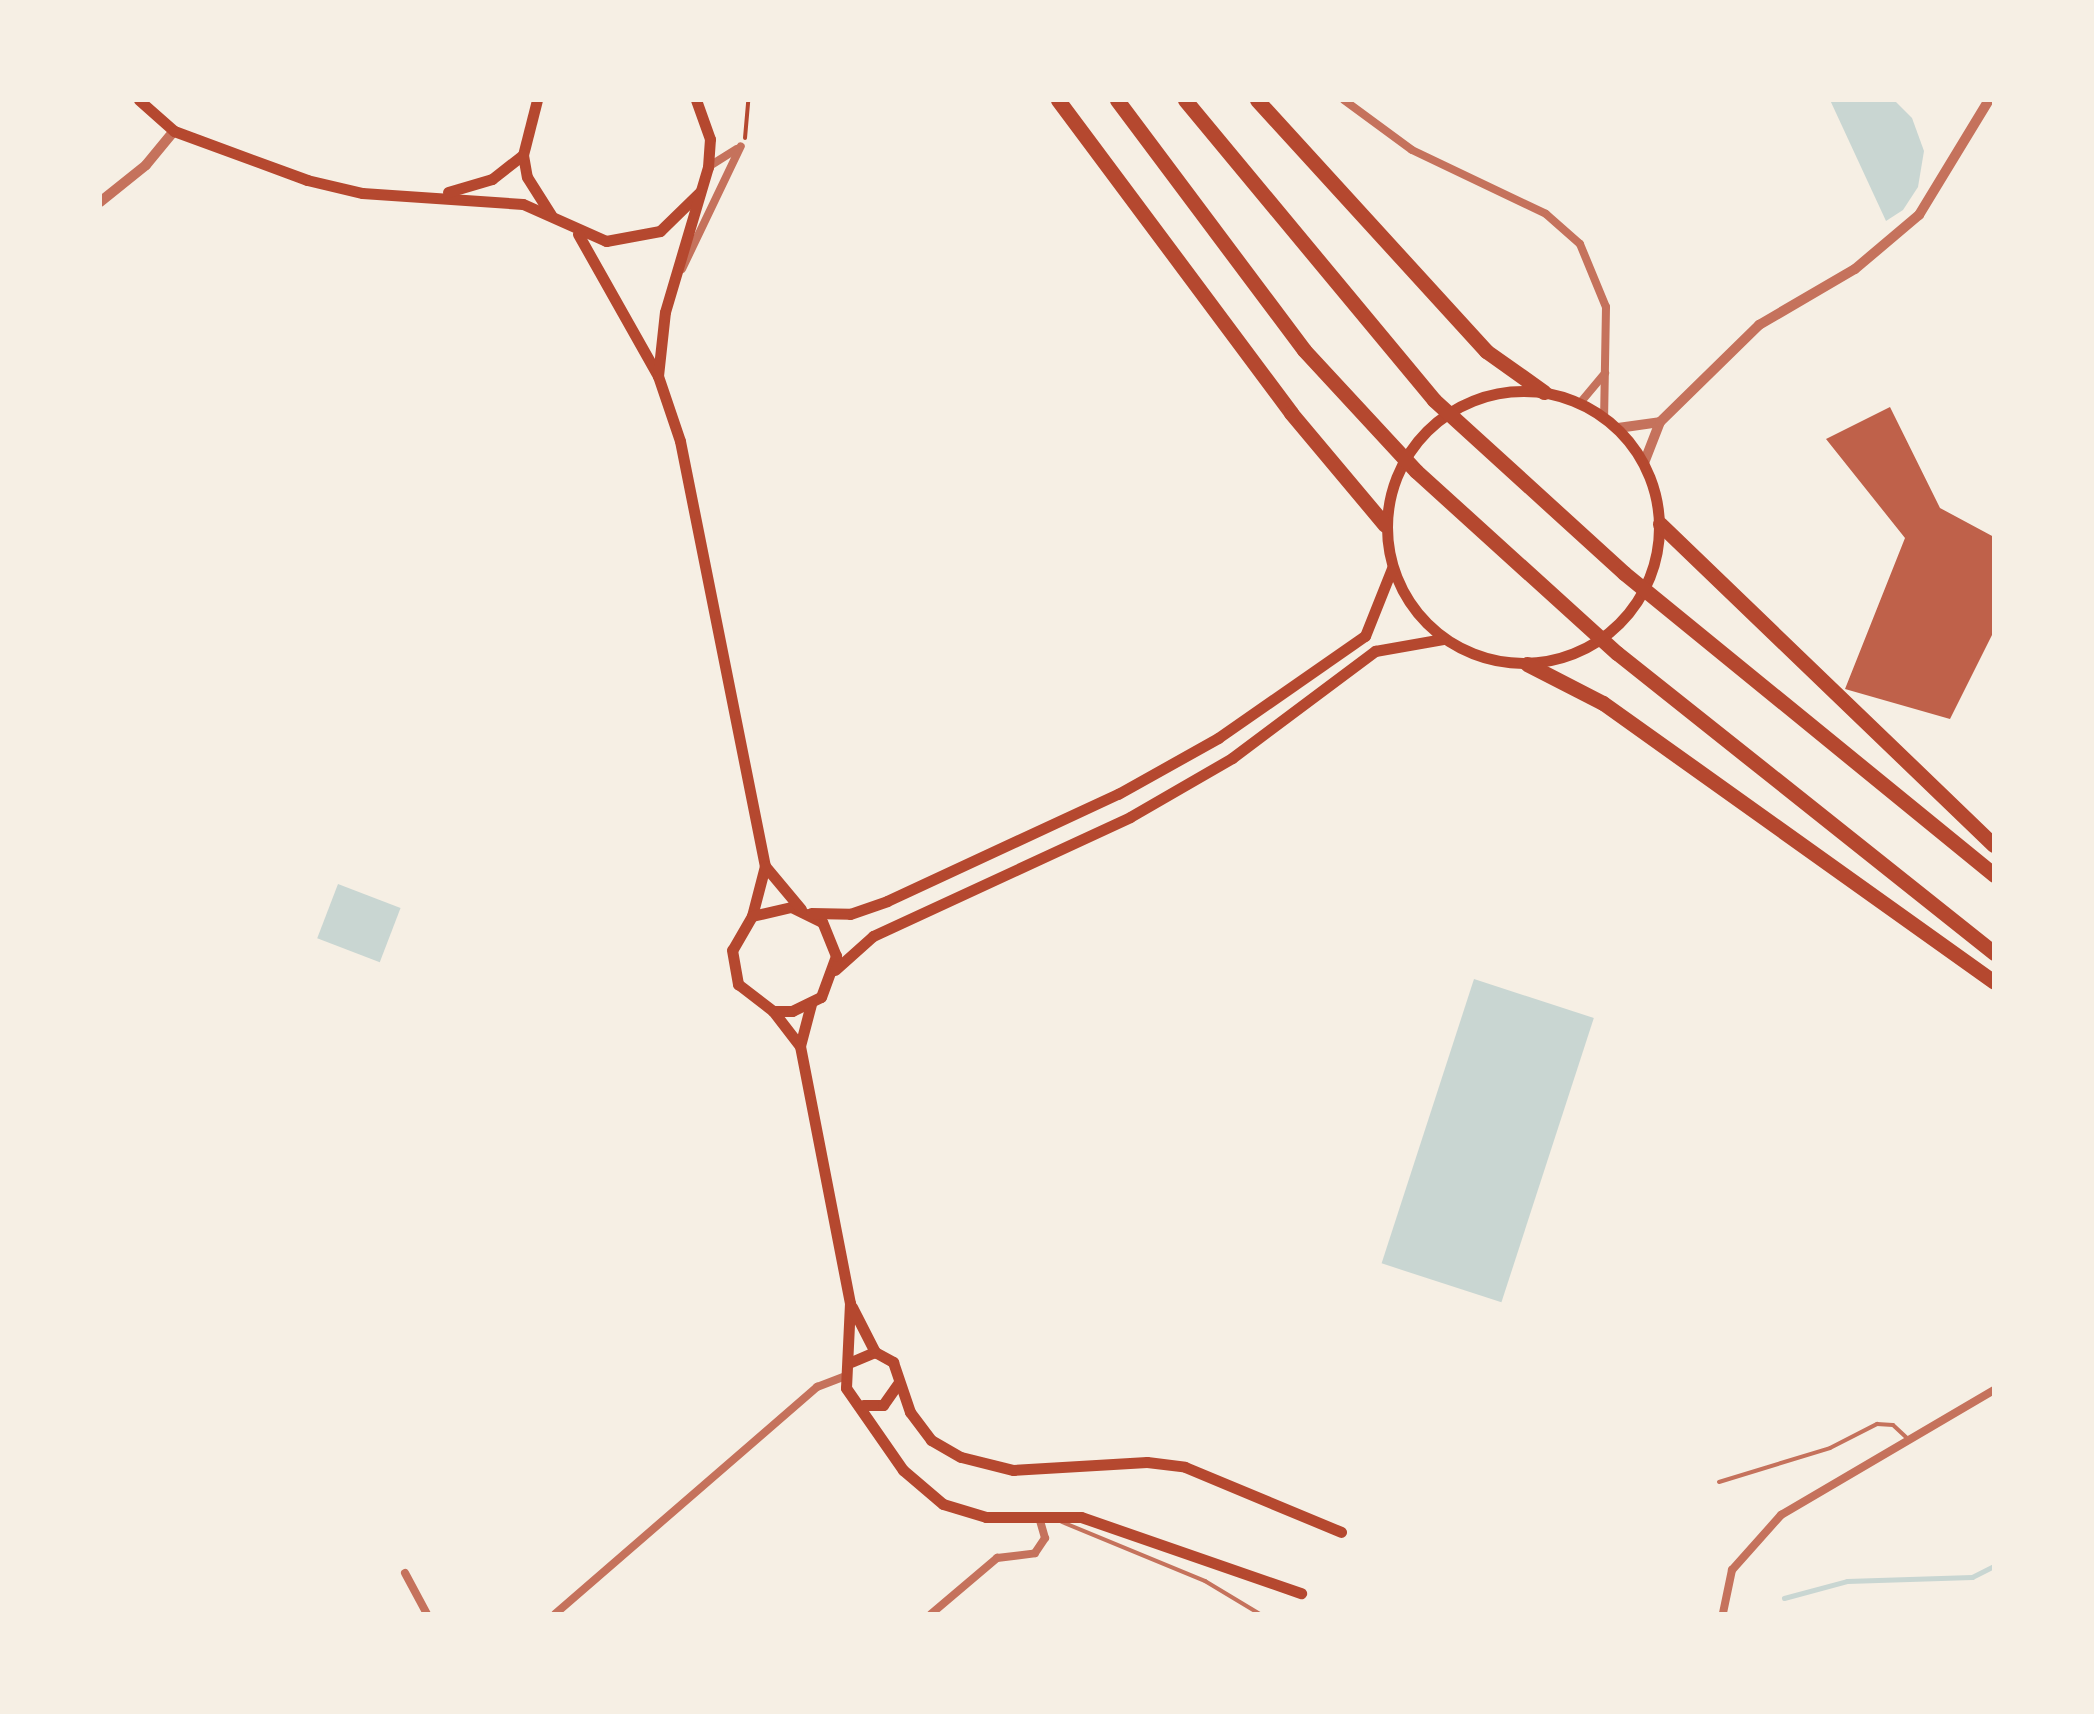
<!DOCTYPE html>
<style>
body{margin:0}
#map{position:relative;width:2094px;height:1714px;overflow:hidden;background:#f6efe4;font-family:Jost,sans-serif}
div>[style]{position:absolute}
.water>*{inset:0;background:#c9d6d2;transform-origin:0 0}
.stream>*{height:5px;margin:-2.5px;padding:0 2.5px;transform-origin:2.5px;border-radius:2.5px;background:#c9d6d2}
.building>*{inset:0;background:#bf614a}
.path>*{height:4px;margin:-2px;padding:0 2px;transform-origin:2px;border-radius:2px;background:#b5482f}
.service>*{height:4px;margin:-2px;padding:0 2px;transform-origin:2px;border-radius:2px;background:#c5725c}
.minor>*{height:8px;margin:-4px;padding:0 4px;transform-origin:4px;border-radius:4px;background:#c5725c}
.tertiary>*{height:10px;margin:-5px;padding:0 5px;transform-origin:5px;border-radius:5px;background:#c5725c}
.secondary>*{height:11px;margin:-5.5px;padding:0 5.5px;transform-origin:5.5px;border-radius:5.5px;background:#b5482f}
.secondary>.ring{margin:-5.5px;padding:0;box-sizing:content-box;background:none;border:11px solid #b5482f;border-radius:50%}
.motorway>*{height:15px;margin:-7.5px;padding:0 7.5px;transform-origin:7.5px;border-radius:7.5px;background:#b5482f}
span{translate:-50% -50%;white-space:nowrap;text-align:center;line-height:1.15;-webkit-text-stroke:9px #f6efe4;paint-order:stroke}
.frame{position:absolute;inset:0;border:102px solid #f6efe4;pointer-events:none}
</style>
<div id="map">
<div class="water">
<i style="clip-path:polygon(1830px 100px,1894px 100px,1912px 118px,1924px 151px,1918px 187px,1903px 210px,1886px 221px)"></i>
<i style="left:338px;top:884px;width:67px;height:58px;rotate:21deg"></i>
<i style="left:1474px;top:979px;width:126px;height:299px;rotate:18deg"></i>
</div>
<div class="stream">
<i style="left:1784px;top:1598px;width:65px;rotate:-15.1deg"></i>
<i style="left:1847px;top:1581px;width:125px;rotate:-1.8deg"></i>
<i style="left:1972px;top:1577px;width:25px;rotate:-27deg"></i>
</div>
<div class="building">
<i style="clip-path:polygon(1890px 407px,1940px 508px,1994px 537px,1994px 631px,1950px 719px,1845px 689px,1905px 538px,1826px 439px)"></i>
</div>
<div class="path">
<i style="left:745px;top:138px;width:38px;rotate:-85deg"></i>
</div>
<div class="service">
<i style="left:1719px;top:1482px;width:116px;rotate:-17deg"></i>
<i style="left:1830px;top:1448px;width:53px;rotate:-27.1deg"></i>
<i style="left:1877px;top:1424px;width:16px;rotate:4deg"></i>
<i style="left:1893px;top:1425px;width:18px;rotate:43deg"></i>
<i style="left:1062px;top:1522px;width:155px;rotate:22.4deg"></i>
<i style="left:1205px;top:1581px;width:64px;rotate:31deg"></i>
</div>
<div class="minor">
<i style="left:1344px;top:100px;width:84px;rotate:36.3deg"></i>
<i style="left:1412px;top:150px;width:148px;rotate:25.5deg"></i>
<i style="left:1546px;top:214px;width:45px;rotate:41.4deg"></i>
<i style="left:1580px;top:244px;width:68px;rotate:67.6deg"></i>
<i style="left:1606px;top:307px;width:110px;rotate:91deg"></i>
<i style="left:708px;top:167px;width:34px;rotate:-32deg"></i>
<i style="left:682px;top:269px;width:136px;rotate:-64.4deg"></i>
<i style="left:1580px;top:403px;width:39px;rotate:-50deg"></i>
<i style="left:405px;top:1573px;width:47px;rotate:61.8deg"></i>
<i style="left:1723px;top:1613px;width:44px;rotate:-78.2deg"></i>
<i style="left:1732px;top:1570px;width:74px;rotate:-48.3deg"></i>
<i style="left:1781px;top:1515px;width:247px;rotate:-30.4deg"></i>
<i style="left:555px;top:1614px;width:347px;rotate:-40.9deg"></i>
<i style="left:817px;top:1387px;width:30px;rotate:-21deg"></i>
<i style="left:931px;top:1614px;width:87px;rotate:-40.3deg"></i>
<i style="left:997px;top:1558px;width:38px;rotate:-7deg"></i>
<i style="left:1035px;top:1553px;width:18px;rotate:-56deg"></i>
<i style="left:1045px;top:1538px;width:22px;rotate:-106deg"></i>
</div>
<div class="tertiary">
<i style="left:100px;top:202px;width:59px;rotate:-38.8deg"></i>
<i style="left:146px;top:165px;width:44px;rotate:-50.5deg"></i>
<i style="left:1618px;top:428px;width:42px;rotate:-8.1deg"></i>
<i style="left:1644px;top:463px;width:44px;rotate:-68.7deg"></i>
<i style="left:1660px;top:422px;width:139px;rotate:-44.4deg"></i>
<i style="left:1759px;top:325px;width:111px;rotate:-30.3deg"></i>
<i style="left:1855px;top:269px;width:84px;rotate:-40.2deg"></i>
<i style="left:1919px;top:215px;width:135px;rotate:-58.7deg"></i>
</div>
<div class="secondary">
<i style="left:139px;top:100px;width:47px;rotate:41.5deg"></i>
<i style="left:174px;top:131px;width:142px;rotate:20.2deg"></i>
<i style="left:307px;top:180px;width:57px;rotate:13.3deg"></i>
<i style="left:362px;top:193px;width:161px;rotate:3.9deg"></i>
<i style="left:523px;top:204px;width:91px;rotate:24deg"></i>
<i style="left:606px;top:241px;width:55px;rotate:-10.5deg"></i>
<i style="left:660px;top:231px;width:56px;rotate:-44.3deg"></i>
<i style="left:537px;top:100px;width:57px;rotate:104.3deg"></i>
<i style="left:523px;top:155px;width:22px;rotate:80deg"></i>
<i style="left:527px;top:177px;width:45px;rotate:57.7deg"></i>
<i style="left:448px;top:192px;width:46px;rotate:-16.5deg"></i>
<i style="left:492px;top:179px;width:39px;rotate:-38deg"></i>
<i style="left:578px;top:234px;width:163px;rotate:60.6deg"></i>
<i style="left:658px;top:376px;width:69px;rotate:71.3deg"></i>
<i style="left:680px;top:441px;width:433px;rotate:78.7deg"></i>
<i style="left:765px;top:866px;width:52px;rotate:104.6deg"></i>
<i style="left:752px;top:916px;width:39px;rotate:120deg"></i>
<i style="left:732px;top:950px;width:35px;rotate:80deg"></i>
<i style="left:738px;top:984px;width:44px;rotate:37.6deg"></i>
<i style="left:773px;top:1011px;width:19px"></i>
<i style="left:792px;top:1011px;width:32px;rotate:-26deg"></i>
<i style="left:821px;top:997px;width:44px;rotate:-69.9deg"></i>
<i style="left:836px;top:956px;width:37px;rotate:-112deg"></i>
<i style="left:822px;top:922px;width:34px;rotate:-154deg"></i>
<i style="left:791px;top:907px;width:40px;rotate:167deg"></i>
<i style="left:658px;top:376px;width:64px;rotate:-83.8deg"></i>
<i style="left:665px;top:312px;width:151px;rotate:-73.5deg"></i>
<i style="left:708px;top:167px;width:28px;rotate:-86deg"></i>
<i style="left:710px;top:139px;width:41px;rotate:-109.7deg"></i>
<i class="ring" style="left:1387px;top:391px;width:261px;height:261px"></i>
<i style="left:765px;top:866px;width:56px;rotate:50.1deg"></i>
<i style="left:811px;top:913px;width:39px;rotate:1deg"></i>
<i style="left:850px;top:914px;width:39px;rotate:-19deg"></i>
<i style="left:887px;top:901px;width:255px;rotate:-24.9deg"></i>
<i style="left:1118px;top:794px;width:115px;rotate:-29.2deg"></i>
<i style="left:1218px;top:738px;width:179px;rotate:-34.8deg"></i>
<i style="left:1365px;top:636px;width:73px;rotate:-68.3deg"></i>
<i style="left:835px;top:970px;width:51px;rotate:-41.8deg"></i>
<i style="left:873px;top:936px;width:283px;rotate:-24.8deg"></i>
<i style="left:1130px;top:817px;width:118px;rotate:-30deg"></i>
<i style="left:1232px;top:758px;width:179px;rotate:-36.8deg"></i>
<i style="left:1375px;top:651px;width:69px;rotate:-10deg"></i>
<i style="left:811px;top:1004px;width:43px;rotate:104.7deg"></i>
<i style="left:800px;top:1046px;width:262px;rotate:79deg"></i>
<i style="left:850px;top:1303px;width:85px;rotate:92.7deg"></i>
<i style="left:846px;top:1388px;width:100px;rotate:55.2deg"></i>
<i style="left:903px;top:1470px;width:52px;rotate:40.4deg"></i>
<i style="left:943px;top:1504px;width:45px;rotate:16.8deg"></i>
<i style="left:986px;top:1517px;width:95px"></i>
<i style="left:1081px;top:1517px;width:233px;rotate:19.1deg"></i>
<i style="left:773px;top:1011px;width:44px;rotate:52.4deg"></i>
<i style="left:852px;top:1307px;width:51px;rotate:62.9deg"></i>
<i style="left:851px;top:1362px;width:26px;rotate:-23deg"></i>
<i style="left:875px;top:1352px;width:21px;rotate:29deg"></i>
<i style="left:893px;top:1362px;width:53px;rotate:71.2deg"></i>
<i style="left:910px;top:1412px;width:35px;rotate:53deg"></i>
<i style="left:931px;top:1440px;width:34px;rotate:30deg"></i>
<i style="left:961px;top:1457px;width:54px;rotate:14deg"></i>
<i style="left:1013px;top:1470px;width:134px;rotate:-3.4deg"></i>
<i style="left:1147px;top:1462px;width:38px;rotate:7deg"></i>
<i style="left:1185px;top:1467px;width:169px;rotate:22.6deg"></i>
<i style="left:863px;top:1405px;width:20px"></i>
<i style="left:883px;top:1405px;width:28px;rotate:-55deg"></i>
</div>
<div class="motorway">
<i style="left:1058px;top:100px;width:390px;rotate:53.3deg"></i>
<i style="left:1291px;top:413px;width:146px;rotate:50deg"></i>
<i style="left:1117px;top:100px;width:312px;rotate:53.2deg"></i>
<i style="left:1304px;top:350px;width:165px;rotate:47.2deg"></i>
<i style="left:1416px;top:471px;width:271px;rotate:42.2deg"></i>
<i style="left:1617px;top:653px;width:482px;rotate:38.5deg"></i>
<i style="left:1185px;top:100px;width:390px;rotate:50.3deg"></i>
<i style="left:1434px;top:400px;width:257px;rotate:42.3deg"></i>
<i style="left:1624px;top:573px;width:478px;rotate:39.2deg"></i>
<i style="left:1257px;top:100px;width:340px;rotate:47.6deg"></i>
<i style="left:1486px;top:351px;width:71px;rotate:35.3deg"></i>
<i style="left:1660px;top:524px;width:463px;rotate:43.9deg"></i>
<i style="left:1527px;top:664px;width:85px;rotate:27.2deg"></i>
<i style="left:1603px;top:703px;width:480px;rotate:35.5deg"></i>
</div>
<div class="frame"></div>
</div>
